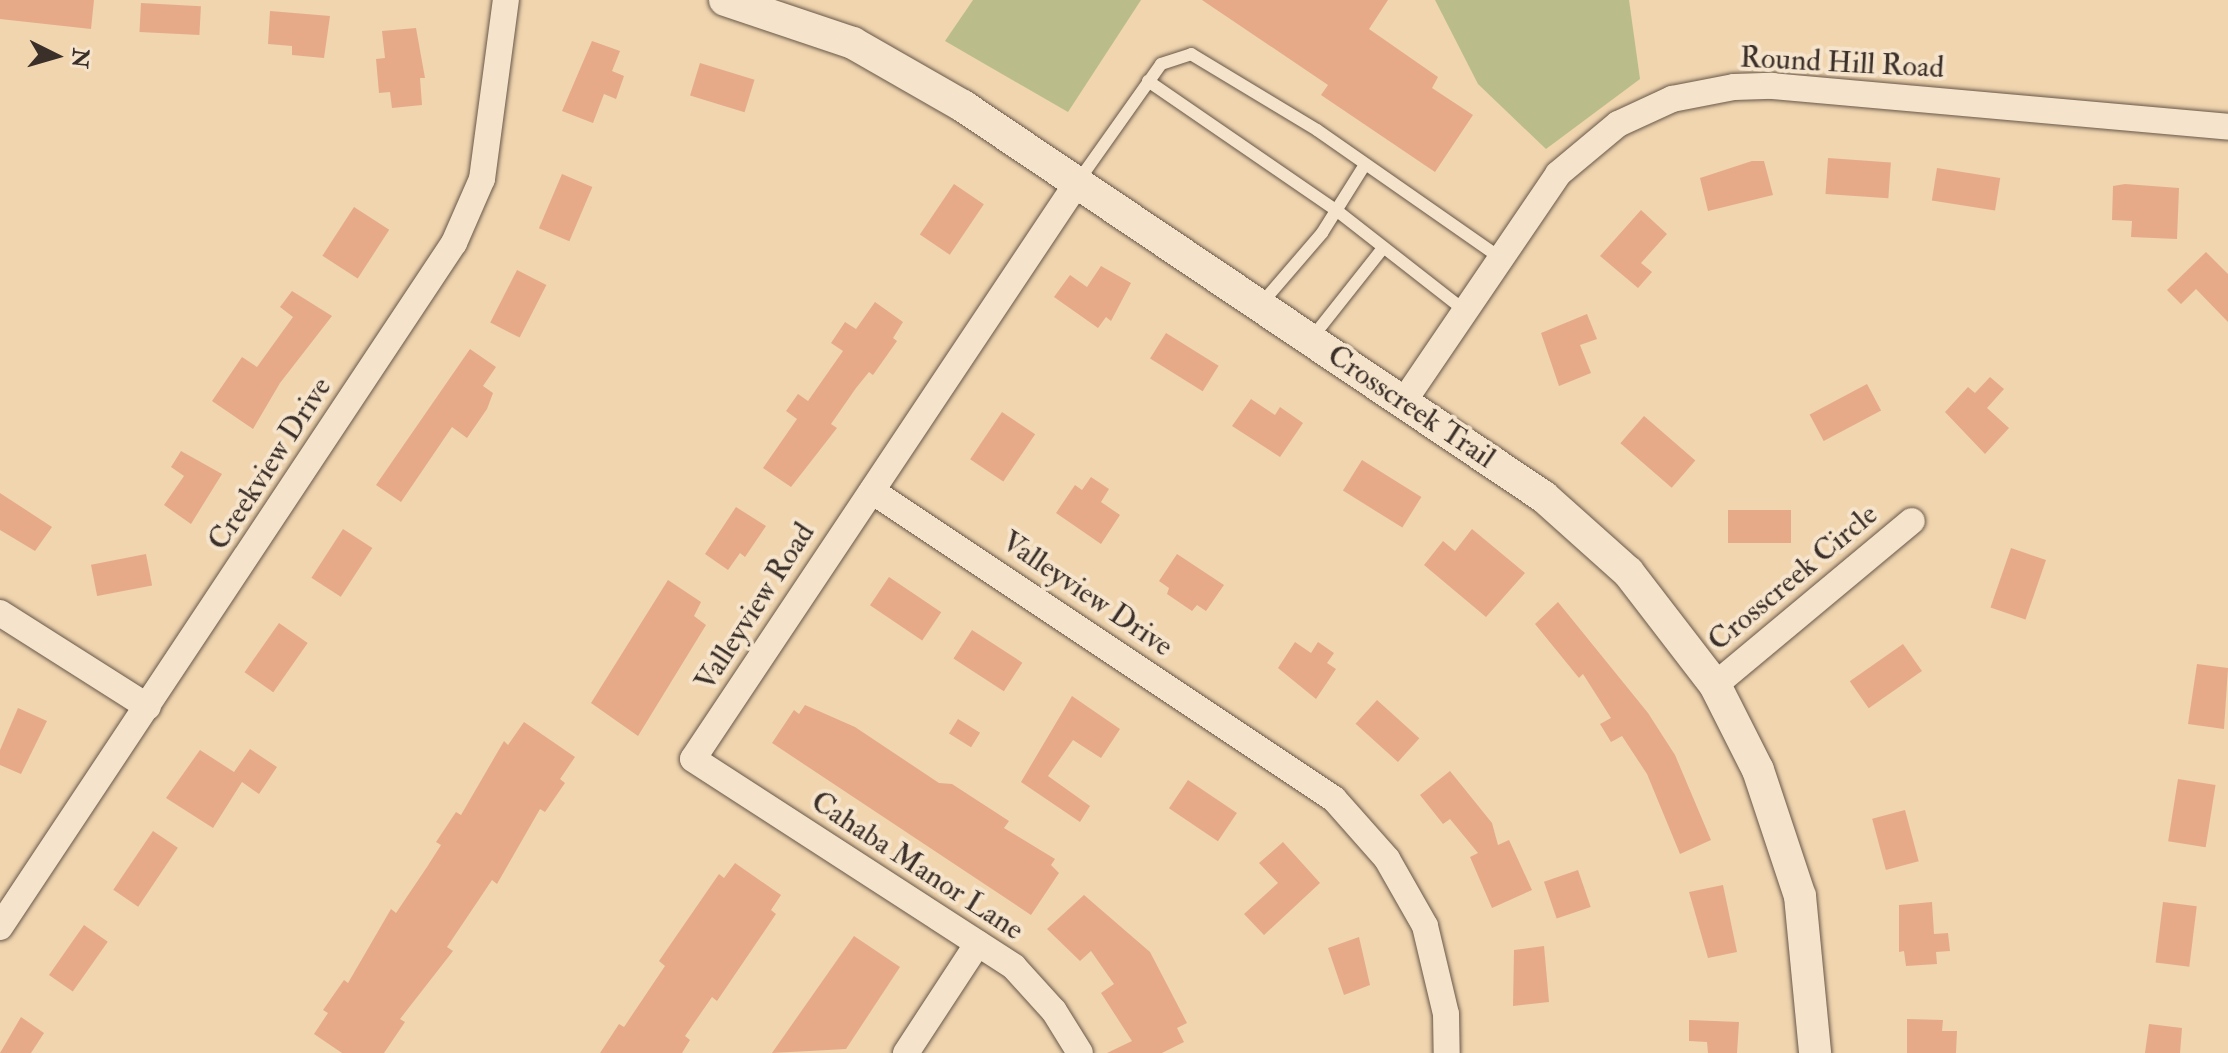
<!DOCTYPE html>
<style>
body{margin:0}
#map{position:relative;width:2228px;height:1053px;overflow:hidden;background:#f0d5af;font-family:"IM FELL Double Pica",serif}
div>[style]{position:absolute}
.green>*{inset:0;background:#babd8a}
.building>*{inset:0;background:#e6aa89;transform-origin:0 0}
.roads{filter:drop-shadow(0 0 2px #68584a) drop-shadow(0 0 2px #68584a)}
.service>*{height:12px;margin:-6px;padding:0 6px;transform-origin:6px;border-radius:6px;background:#f5e4cb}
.minor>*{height:26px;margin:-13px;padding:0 13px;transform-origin:13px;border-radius:13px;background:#f5e4cb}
.tertiary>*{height:32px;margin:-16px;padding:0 16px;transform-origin:16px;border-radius:16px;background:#f5e4cb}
span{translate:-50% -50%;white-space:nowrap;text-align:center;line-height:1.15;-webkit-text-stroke:8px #f5e4cb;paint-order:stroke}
.street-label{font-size:30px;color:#3a2f29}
.north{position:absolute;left:16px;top:16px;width:80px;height:80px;-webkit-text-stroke:6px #f5e4cb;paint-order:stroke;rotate:95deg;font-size:22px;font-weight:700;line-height:32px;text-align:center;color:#3a2f29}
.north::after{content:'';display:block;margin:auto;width:28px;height:36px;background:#3a2f29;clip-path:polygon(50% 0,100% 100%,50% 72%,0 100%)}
</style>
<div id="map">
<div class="green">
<i style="clip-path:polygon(973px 0,1141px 0,1068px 112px,945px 41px)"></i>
<i style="clip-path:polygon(1435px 0,1629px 0,1640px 79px,1546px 149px,1478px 84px)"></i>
</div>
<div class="building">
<i style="clip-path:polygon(0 0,94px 0,91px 29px,0 19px)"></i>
<i style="clip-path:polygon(1202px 0,1388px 0,1369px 29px,1438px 77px,1432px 88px,1473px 115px,1435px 172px,1321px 95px,1328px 85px)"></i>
<i style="left:141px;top:3px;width:60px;height:29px;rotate:3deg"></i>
<i style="clip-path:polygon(270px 11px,330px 16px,324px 58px,292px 55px,292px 46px,268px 44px)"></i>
<i style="clip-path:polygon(416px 28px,425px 78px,420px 78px,422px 105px,392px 108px,390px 92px,379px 93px,376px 59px,385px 58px,382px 31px)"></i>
<i style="clip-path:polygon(592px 41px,620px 51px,612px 71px,624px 76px,616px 99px,604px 94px,593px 123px,562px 111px)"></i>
<i style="left:700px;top:63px;width:57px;height:34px;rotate:17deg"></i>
<i style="left:1828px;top:158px;width:63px;height:36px;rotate:4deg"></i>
<i style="clip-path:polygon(1752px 161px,1764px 161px,1773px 195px,1708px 211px,1700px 178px)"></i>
<i style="left:1937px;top:168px;width:64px;height:33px;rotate:9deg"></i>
<i style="left:562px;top:174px;width:33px;height:59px;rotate:23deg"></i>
<i style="left:954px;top:184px;width:36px;height:61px;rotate:34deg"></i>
<i style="clip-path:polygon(2125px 184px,2179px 188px,2177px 239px,2131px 237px,2132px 221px,2112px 220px,2113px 186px)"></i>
<i style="left:354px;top:207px;width:42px;height:58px;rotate:33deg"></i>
<i style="clip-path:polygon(1641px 210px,1667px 234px,1641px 263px,1652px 272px,1638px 288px,1600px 256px)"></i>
<i style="clip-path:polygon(2206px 252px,2228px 274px,2228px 322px,2196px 289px,2181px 304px,2167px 290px)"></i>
<i style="clip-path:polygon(1101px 266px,1131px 283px,1111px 321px,1106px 317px,1098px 328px,1054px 297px,1070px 275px,1087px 287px)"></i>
<i style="left:517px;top:270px;width:33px;height:59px;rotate:27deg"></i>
<i style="clip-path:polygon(292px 291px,332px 316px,280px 383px,253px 429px,212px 401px,242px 357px,257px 367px,293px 317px,280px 307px)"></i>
<i style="clip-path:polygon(875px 302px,903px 322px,893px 338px,897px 341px,873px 375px,869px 372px,856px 388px,831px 424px,837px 428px,791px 487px,763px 468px,797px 419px,786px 411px,798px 394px,808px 401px,843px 351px,831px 343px,845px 322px,856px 329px)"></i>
<i style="clip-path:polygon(1587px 314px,1597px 339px,1580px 345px,1591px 373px,1559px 386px,1541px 333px)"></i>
<i style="left:1166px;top:333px;width:62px;height:30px;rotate:32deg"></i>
<i style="clip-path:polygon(470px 349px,496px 367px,483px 386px,493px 393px,487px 409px,467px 438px,452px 427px,401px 502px,376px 485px)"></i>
<i style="clip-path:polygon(1990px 377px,2004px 389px,1987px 408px,2009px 428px,1985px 454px,1945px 412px,1968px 387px,1975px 393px)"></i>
<i style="left:1867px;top:384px;width:30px;height:65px;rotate:62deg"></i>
<i style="clip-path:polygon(1251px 399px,1275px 415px,1280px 407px,1303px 423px,1280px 457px,1232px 426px)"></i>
<i style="left:1002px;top:412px;width:40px;height:57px;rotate:34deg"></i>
<i style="left:1644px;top:416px;width:68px;height:36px;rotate:41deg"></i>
<i style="clip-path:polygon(181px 451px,222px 474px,191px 524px,164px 505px,184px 476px,171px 467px)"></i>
<i style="left:1362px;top:460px;width:70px;height:36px;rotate:32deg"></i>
<i style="clip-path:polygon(1091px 477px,1109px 489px,1101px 502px,1120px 515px,1101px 544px,1056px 513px,1075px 485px,1082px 490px)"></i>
<i style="clip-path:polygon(0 493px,52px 527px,35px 551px,0 530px)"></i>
<i style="clip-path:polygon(736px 507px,766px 526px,745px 557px,740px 553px,728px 570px,705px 554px)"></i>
<i style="left:1791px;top:510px;width:33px;height:63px;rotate:90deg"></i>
<i style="left:343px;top:529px;width:35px;height:58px;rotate:33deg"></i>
<i style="clip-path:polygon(1472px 529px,1525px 573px,1486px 617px,1424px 565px,1443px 541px,1455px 551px)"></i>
<i style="left:2011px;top:548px;width:37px;height:63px;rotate:19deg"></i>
<i style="left:146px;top:554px;width:32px;height:56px;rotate:79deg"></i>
<i style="clip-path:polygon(1177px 554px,1224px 585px,1206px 611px,1197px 605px,1192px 611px,1167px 594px,1169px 588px,1159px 581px)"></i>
<i style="left:889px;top:577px;width:63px;height:34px;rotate:34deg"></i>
<i style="clip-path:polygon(668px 580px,701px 602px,694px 616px,706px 625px,638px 736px,591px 703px)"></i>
<i style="clip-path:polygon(1558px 602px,1648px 713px,1675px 755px,1711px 840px,1680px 854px,1647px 774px,1622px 736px,1611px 742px,1600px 724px,1611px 718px,1583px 674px,1579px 678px,1535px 624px)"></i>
<i style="left:279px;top:623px;width:35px;height:60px;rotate:35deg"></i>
<i style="left:972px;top:630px;width:60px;height:34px;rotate:33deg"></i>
<i style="clip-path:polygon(1295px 642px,1311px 653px,1318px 642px,1334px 653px,1327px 663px,1336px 669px,1316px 699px,1278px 668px)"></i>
<i style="left:1903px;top:644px;width:33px;height:65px;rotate:55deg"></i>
<i style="clip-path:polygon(2197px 664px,2228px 668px,2224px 729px,2188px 724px)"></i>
<i style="clip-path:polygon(1072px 696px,1120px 729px,1101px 758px,1073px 740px,1048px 776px,1090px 806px,1080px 822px,1021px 782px)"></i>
<i style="left:1377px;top:700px;width:57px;height:32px;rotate:42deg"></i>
<i style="clip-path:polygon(805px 705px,855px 727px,939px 783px,952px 784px,1009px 821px,1004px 828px,1055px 859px,1051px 865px,1059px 873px,1031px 915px,772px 743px,794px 710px,799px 714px)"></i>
<i style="clip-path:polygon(18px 708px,47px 721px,21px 774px,0 765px,0 750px)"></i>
<i style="left:958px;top:719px;width:26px;height:17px;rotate:32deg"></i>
<i style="clip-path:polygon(524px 722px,575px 757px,560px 779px,565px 783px,545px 812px,540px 809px,497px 884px,492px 880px,447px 947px,453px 951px,400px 1019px,405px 1022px,384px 1053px,342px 1053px,314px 1034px,328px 1013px,323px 1010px,344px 980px,348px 983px,391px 909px,396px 913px,427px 867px,441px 845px,436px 842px,456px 812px,461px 815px,504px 741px,508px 745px)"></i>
<i style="clip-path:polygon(250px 749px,277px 767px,259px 794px,242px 782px,213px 828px,166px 798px,200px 750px,234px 772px)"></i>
<i style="clip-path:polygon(1450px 771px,1492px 823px,1498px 845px,1509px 840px,1532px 890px,1492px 908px,1470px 857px,1478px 853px,1450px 819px,1443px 824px,1420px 795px)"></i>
<i style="left:2178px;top:779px;width:38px;height:63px;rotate:9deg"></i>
<i style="left:1188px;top:780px;width:59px;height:34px;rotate:34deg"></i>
<i style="left:1905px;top:810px;width:53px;height:34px;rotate:75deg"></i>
<i style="left:153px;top:831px;width:30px;height:71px;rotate:34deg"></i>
<i style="clip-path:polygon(1283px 842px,1320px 883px,1264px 935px,1244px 914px,1278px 883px,1259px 863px)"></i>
<i style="clip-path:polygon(735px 863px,781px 895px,771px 910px,776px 914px,717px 1001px,712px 997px,685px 1036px,690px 1040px,682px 1053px,600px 1053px,619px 1024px,624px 1027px,665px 966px,659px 961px,719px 874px,724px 878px)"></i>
<i style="left:1578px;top:870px;width:39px;height:36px;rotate:71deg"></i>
<i style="clip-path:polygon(1723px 885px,1737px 952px,1708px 958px,1689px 892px)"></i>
<i style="clip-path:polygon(1084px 895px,1150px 952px,1187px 1023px,1177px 1028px,1184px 1042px,1162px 1053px,1107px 1053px,1132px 1041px,1101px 993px,1114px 984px,1091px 951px,1080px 961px,1047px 929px)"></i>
<i style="clip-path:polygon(1932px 902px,1934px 934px,1948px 933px,1950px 951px,1936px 952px,1937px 964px,1906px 966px,1904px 951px,1899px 952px,1899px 905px)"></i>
<i style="left:2163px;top:902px;width:34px;height:61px;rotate:7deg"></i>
<i style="left:84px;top:925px;width:29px;height:61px;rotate:35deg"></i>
<i style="clip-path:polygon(854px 936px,900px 967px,846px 1049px,772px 1053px)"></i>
<i style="clip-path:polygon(1359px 937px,1370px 985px,1344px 995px,1328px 948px)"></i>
<i style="clip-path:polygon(1544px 946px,1549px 1002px,1513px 1006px,1514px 950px)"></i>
<i style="clip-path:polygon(21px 1017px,44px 1033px,31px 1053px,0 1053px)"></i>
<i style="clip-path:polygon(1907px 1019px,1943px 1020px,1942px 1031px,1957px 1031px,1956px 1053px,1907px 1053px)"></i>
<i style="clip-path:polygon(1689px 1020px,1739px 1022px,1737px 1053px,1708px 1053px,1707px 1042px,1689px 1041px)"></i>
<i style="clip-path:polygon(2149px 1024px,2182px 1028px,2180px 1053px,2145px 1053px)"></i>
</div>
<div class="roads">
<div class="service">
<i style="left:1148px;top:81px;width:228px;rotate:34.5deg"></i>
<i style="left:1336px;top:210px;width:162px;rotate:38deg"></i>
<i style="left:1079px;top:180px;width:142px;rotate:-54.7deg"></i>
<i style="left:1161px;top:64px;width:32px;rotate:-18deg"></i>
<i style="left:1191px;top:54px;width:147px;rotate:31.1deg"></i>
<i style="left:1317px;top:130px;width:222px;rotate:34.9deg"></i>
<i style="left:1261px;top:304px;width:94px;rotate:-49.3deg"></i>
<i style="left:1322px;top:233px;width:79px;rotate:-57.9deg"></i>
<i style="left:1311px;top:339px;width:116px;rotate:-51.6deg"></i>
</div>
<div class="minor">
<i style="left:1077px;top:183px;width:692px;rotate:123.69deg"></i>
<i style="left:693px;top:759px;width:382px;rotate:32.9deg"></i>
<i style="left:1014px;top:967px;width:59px;rotate:47.7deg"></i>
<i style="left:1054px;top:1011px;width:49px;rotate:58.2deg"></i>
<i style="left:1404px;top:401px;width:274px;rotate:-55.8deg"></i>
<i style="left:1558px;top:174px;width:78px;rotate:-39.8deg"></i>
<i style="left:1618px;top:124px;width:60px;rotate:-24.8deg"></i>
<i style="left:1672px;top:99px;width:63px;rotate:-11deg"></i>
<i style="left:1734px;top:87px;width:38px;rotate:-2deg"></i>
<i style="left:1772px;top:86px;width:458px;rotate:5.1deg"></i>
<i style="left:872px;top:491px;width:555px;rotate:33.69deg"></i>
<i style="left:1334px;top:799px;width:80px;rotate:48.5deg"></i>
<i style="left:1387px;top:859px;width:77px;rotate:60.4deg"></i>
<i style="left:1425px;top:926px;width:90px;rotate:76.6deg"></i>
<i style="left:1446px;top:1014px;width:39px;rotate:89deg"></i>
<i style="left:0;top:613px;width:175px;rotate:32.4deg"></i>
<i style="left:1715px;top:685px;width:256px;rotate:-39.8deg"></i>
<i style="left:0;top:927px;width:821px;rotate:-56.43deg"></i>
<i style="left:454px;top:243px;width:70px;rotate:-66.4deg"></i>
<i style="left:482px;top:179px;width:181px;rotate:-82.4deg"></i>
<i style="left:906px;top:1053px;width:131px;rotate:-56.8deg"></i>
</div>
<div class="tertiary">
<i style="left:725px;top:0;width:135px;rotate:18.6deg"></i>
<i style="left:853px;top:43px;width:127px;rotate:29.8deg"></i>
<i style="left:963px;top:106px;width:700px;rotate:33.94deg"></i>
<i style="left:1544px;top:497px;width:113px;rotate:41.8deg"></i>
<i style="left:1628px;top:572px;width:143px;rotate:52.4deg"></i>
<i style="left:1715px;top:685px;width:95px;rotate:63.2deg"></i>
<i style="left:1758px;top:770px;width:133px;rotate:71.6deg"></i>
<i style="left:1800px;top:896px;width:158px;rotate:84.5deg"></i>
</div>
</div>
<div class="street-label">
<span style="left:1842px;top:63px;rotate:3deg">Round Hill Road</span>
<span style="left:1411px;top:407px;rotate:34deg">Crosscreek Trail</span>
<span style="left:270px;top:464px;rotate:-57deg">Creekview Drive</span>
<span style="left:1793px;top:578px;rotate:-40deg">Crosscreek Circle</span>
<span style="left:1087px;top:594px;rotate:34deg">Valleyview Drive</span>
<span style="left:755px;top:607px;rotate:-57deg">Valleyview Road</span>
<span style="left:917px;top:866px;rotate:33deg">Cahaba Manor Lane</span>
</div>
<div class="north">N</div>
</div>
